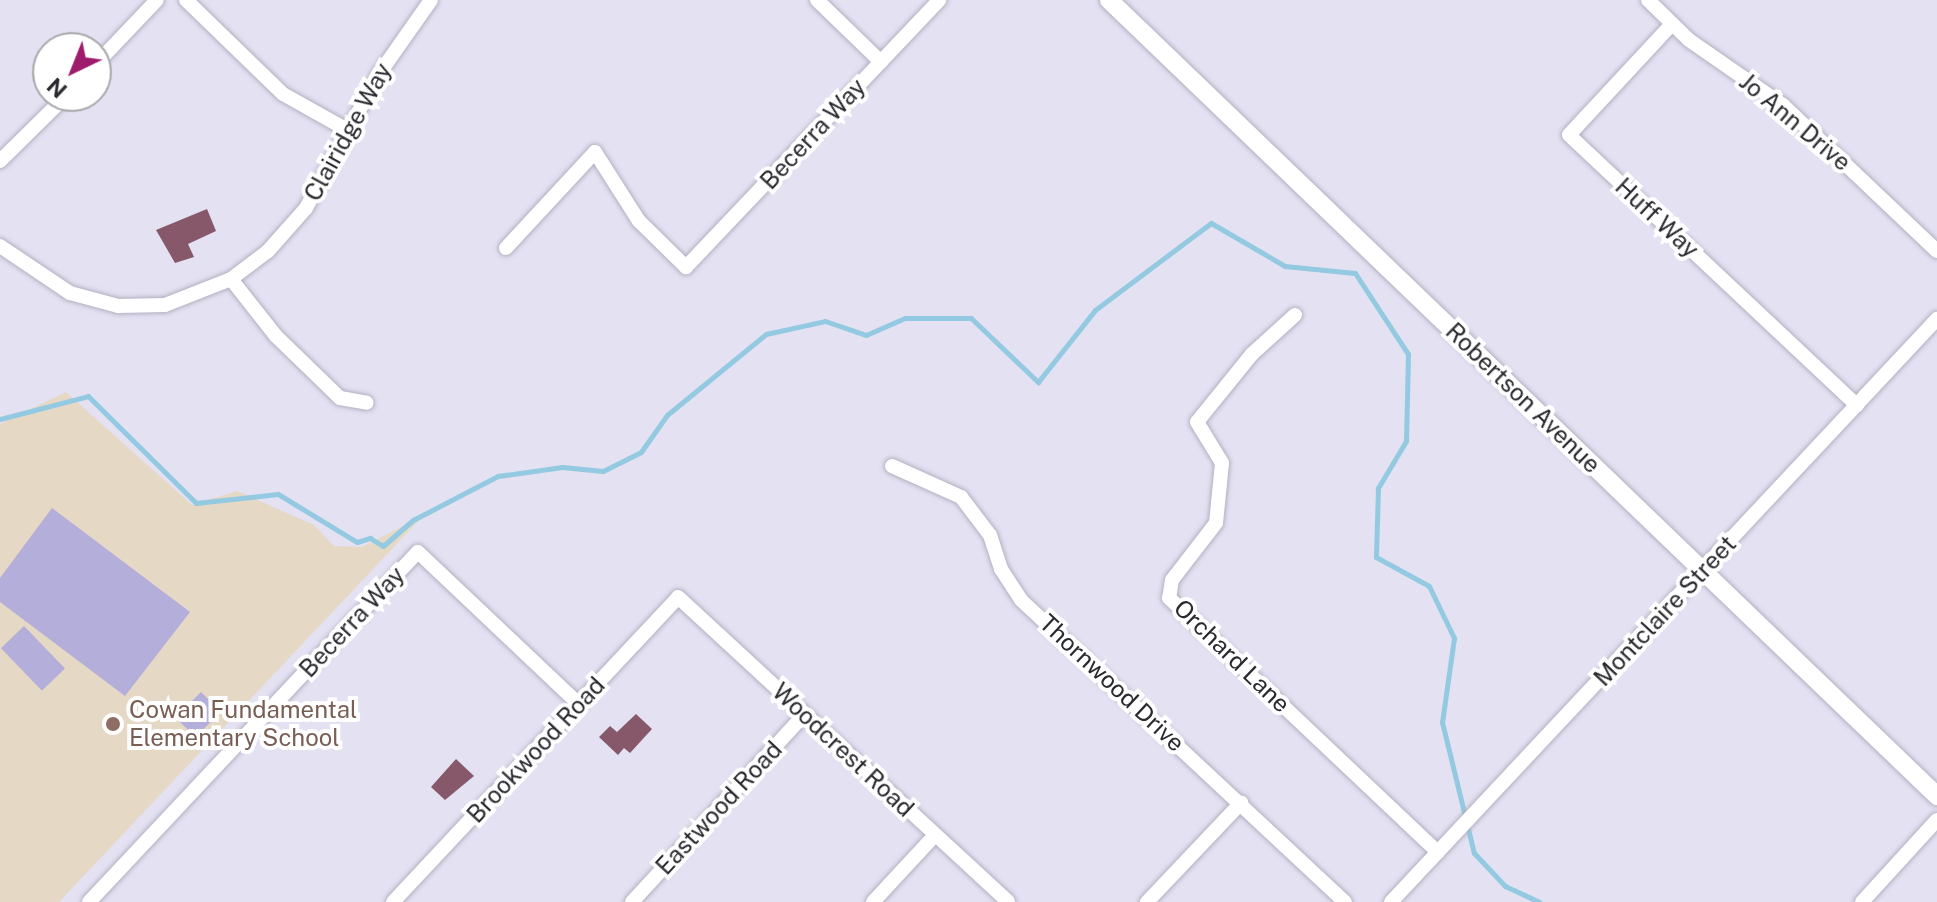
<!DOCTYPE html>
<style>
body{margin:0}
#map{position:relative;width:1937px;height:902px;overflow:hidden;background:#e3e1f2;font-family:"Public Sans",sans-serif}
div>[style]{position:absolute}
.education>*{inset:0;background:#e5d8c4}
.green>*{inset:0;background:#b3aeda;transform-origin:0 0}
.stream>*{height:5px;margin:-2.5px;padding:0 2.5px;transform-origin:2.5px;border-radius:2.5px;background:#93cae1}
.building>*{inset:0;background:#86586a}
.roads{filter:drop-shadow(0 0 2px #b2b1c1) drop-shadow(0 0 2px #b2b1c1)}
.minor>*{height:14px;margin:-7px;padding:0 7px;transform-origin:7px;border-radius:7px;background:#fff}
.tertiary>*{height:18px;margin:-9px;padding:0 9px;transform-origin:9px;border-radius:9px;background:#fff}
.dots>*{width:22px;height:22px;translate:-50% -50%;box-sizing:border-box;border:4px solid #fff;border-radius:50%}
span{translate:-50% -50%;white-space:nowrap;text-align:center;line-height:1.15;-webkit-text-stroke:8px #fff;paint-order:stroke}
.street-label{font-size:24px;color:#29292f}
.education-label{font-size:24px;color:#785e54}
.left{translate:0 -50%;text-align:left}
.north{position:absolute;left:32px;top:32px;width:80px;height:80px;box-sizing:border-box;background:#fff;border:2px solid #a9a9ac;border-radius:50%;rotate:223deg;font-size:22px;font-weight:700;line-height:32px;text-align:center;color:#29292f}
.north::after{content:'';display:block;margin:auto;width:28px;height:36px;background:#9f1c6c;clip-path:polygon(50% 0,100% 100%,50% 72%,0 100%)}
</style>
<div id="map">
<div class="education">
<i style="clip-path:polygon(66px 392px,192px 505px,237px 491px,314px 525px,334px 546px,362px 547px,423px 516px,59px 902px,0 902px,0 424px)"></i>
</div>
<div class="green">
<i style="clip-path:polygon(52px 508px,190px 612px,125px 696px,0 602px,0 578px)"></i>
<i style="left:24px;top:626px;width:59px;height:32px;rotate:46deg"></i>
<i style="left:201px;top:692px;width:28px;height:36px;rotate:45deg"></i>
</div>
<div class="stream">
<i style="left:0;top:419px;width:91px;rotate:-14.6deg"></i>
<i style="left:88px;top:396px;width:152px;rotate:44.7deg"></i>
<i style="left:196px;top:503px;width:82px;rotate:-6.3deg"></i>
<i style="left:278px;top:494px;width:92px;rotate:31.3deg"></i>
<i style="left:357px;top:542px;width:14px;rotate:-17deg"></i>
<i style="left:370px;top:538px;width:15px;rotate:32deg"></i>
<i style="left:383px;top:546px;width:40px;rotate:-41deg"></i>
<i style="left:413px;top:520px;width:96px;rotate:-27.4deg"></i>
<i style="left:498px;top:476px;width:65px;rotate:-8deg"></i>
<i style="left:562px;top:467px;width:41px;rotate:5.6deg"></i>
<i style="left:603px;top:471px;width:42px;rotate:-26.6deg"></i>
<i style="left:641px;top:452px;width:45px;rotate:-54.9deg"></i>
<i style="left:667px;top:415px;width:128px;rotate:-39.3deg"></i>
<i style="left:766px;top:334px;width:60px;rotate:-12.4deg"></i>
<i style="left:825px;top:321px;width:43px;rotate:18.9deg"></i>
<i style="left:866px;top:335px;width:43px;rotate:-23.6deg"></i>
<i style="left:905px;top:318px;width:66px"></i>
<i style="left:971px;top:318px;width:93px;rotate:43.7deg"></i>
<i style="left:1038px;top:382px;width:92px;rotate:-51.6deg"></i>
<i style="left:1095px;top:310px;width:145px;rotate:-36.9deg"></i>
<i style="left:1211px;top:223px;width:86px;rotate:30.2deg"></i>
<i style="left:1285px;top:266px;width:70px;rotate:5.7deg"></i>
<i style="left:1355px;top:273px;width:97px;rotate:56.8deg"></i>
<i style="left:1408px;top:354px;width:87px;rotate:91.3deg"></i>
<i style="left:1406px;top:441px;width:55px;rotate:120.8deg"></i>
<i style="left:1378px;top:488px;width:69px;rotate:91.7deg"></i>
<i style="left:1376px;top:557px;width:60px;rotate:28.7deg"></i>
<i style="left:1429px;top:586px;width:58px;rotate:64.3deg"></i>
<i style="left:1454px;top:638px;width:85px;rotate:98.1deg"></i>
<i style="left:1442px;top:722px;width:135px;rotate:76.3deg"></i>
<i style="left:1474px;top:853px;width:45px;rotate:46.8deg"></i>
<i style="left:1505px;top:886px;width:38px;rotate:25deg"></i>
</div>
<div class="building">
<i style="clip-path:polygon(207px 209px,216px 231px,188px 244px,194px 257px,175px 263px,156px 230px)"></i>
<i style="clip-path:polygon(636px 714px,652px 729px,630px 753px,624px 748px,618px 755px,599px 737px,610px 726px,617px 732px)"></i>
<i style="clip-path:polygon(456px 759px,474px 776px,445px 800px,431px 787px)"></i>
</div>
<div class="roads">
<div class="minor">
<i style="left:186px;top:0;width:135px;rotate:44.1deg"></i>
<i style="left:283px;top:94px;width:78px;rotate:29.2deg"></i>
<i style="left:817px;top:0;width:89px;rotate:44.1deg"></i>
<i style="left:1648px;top:0;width:57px;rotate:44.3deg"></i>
<i style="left:1689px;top:40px;width:114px;rotate:34.7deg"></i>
<i style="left:1783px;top:105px;width:212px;rotate:43.5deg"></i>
<i style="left:1672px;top:24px;width:151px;rotate:132.9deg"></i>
<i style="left:1569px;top:135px;width:395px;rotate:43.2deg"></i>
<i style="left:96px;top:64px;width:88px;rotate:-46.4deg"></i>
<i style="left:0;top:161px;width:93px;rotate:-44.6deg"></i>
<i style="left:0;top:246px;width:84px;rotate:33.9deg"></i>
<i style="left:70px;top:293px;width:50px;rotate:15.2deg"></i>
<i style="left:118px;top:306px;width:47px;rotate:-1.2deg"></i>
<i style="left:165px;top:305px;width:71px;rotate:-21.5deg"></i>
<i style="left:231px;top:279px;width:46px;rotate:-37.1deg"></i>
<i style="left:268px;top:251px;width:57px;rotate:-48.5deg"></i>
<i style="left:306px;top:208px;width:153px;rotate:-61.4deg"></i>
<i style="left:379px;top:74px;width:90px;rotate:-54.9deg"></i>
<i style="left:506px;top:248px;width:131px;rotate:-47.2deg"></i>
<i style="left:595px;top:152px;width:82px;rotate:57.5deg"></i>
<i style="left:639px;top:221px;width:66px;rotate:44.4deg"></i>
<i style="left:686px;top:267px;width:368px;rotate:-46.5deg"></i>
<i style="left:231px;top:279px;width:73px;rotate:51.7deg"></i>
<i style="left:276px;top:336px;width:89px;rotate:44.1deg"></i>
<i style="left:340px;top:398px;width:27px;rotate:10deg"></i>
<i style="left:1295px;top:315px;width:58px;rotate:137.8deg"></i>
<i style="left:1252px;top:354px;width:87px;rotate:129deg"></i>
<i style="left:1197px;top:422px;width:48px;rotate:58.6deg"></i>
<i style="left:1222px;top:463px;width:60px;rotate:95.7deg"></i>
<i style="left:1216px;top:523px;width:72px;rotate:127.7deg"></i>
<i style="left:1172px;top:580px;width:18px;rotate:99deg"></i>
<i style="left:1169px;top:598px;width:370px;rotate:43.4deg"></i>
<i style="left:892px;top:466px;width:76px;rotate:24.2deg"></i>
<i style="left:961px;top:497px;width:48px;rotate:52.7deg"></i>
<i style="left:990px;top:535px;width:36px;rotate:72deg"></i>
<i style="left:1001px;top:569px;width:37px;rotate:57deg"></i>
<i style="left:1021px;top:600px;width:443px;rotate:43deg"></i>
<i style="left:89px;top:902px;width:480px;rotate:-46.8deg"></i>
<i style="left:418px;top:552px;width:221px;rotate:43.4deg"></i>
<i style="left:393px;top:902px;width:417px;rotate:-46.9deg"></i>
<i style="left:678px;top:597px;width:449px;rotate:42.7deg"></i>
<i style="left:632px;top:902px;width:255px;rotate:-47.4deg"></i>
<i style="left:873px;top:902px;width:91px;rotate:-47.2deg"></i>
<i style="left:1147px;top:902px;width:137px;rotate:-46.5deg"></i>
<i style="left:1391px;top:902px;width:799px;rotate:-46.88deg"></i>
<i style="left:1862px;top:902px;width:111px;rotate:-47.6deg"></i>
</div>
<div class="tertiary">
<i style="left:1109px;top:0;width:1149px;rotate:43.87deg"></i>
</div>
</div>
<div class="dots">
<i style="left:113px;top:724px;background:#8d6e63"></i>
</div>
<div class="street-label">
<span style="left:1795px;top:122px;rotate:40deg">Jo Ann Drive</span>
<span style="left:348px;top:132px;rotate:-61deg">Clairidge Way</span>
<span style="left:813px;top:134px;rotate:-47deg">Becerra Way</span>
<span style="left:1657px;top:218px;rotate:43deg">Huff Way</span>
<span style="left:1523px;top:398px;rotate:44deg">Robertson Avenue</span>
<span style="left:1665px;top:611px;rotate:-47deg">Montclaire Street</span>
<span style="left:352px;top:622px;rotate:-47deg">Becerra Way</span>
<span style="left:1232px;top:656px;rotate:44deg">Orchard Lane</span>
<span style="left:1112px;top:683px;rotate:43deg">Thornwood Drive</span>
<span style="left:536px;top:750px;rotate:-47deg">Brookwood Road</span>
<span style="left:843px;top:750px;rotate:43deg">Woodcrest Road</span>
<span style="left:719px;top:808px;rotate:-47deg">Eastwood Road</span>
</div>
<div class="education-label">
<span class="left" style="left:129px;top:724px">Cowan Fundamental<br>Elementary School</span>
</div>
<div class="north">N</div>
</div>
